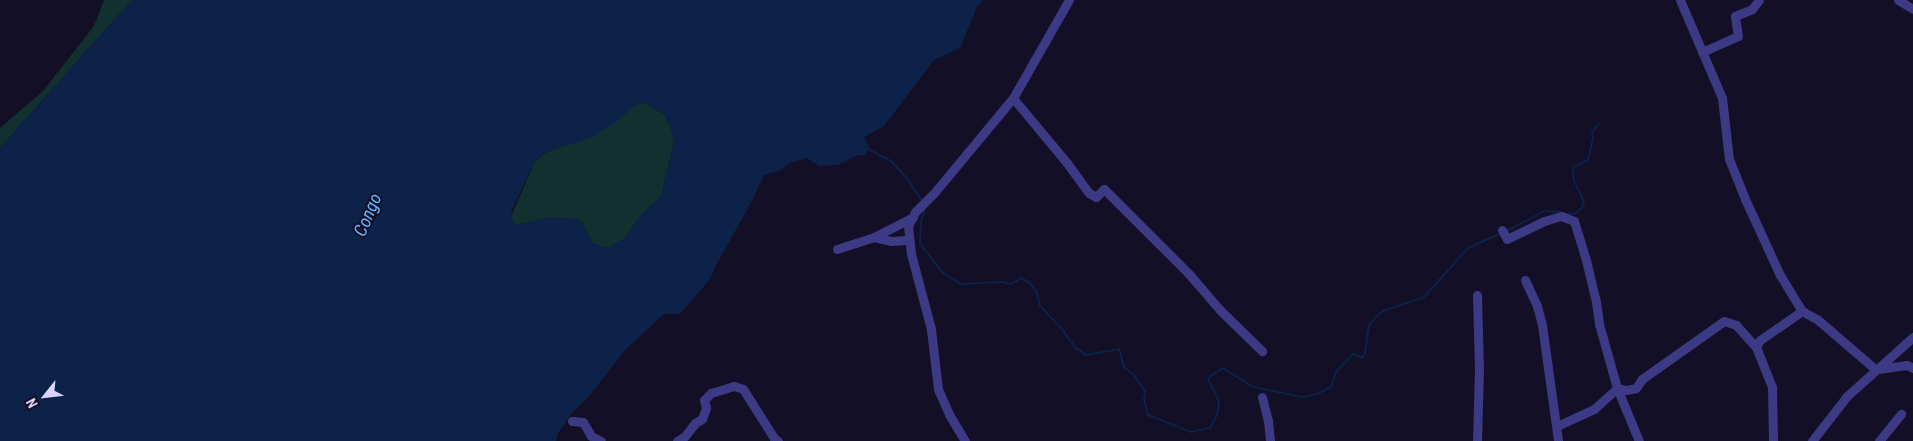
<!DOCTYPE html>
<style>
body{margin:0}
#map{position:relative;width:1913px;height:441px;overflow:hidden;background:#130f26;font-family:"Roboto Condensed",sans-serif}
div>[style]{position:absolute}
.green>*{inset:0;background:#12302f}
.water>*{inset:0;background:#0c2248}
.stream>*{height:2px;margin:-1px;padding:0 1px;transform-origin:1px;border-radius:1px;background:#0c2248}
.minor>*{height:9px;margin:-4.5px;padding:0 4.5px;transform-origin:4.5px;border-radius:4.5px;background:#3d3a85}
span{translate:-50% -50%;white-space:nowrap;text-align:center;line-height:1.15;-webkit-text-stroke:4px #130f26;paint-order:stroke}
.water-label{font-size:18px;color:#62b6ff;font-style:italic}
.north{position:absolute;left:20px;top:371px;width:50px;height:50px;-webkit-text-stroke:4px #130f26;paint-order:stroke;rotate:241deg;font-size:14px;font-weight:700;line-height:20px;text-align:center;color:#d9d4ff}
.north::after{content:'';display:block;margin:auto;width:18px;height:22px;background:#d9d4ff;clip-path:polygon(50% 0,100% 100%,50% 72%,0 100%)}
</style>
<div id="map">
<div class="green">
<i style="clip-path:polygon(104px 0,132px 0,0 148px,0 128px,43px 91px,94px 26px)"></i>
<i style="clip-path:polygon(644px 102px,664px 114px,671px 128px,674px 143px,661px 197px,642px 214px,625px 238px,610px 247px,603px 247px,592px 243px,582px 222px,575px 219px,548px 218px,515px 225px,510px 219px,535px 161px,547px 152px,592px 137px,634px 106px)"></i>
</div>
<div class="water">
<i style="clip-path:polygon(evenodd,132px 0,983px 0,977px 7px,960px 48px,934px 60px,884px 126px,864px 137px,869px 147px,865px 155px,858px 155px,838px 165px,819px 166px,807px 158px,790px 163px,779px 171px,764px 175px,751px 203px,716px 265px,710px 279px,680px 314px,664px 314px,625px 350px,590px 395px,573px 412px,558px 433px,556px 441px,0 441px,0 148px,132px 0,644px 102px,664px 114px,671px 128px,674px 143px,661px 197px,642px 214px,625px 238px,610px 247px,603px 247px,592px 243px,582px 222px,575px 219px,548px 218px,515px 225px,510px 219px,513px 208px,535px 161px,547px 152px,592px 137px,615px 123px,634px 106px,644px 102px)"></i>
</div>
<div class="stream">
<i style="left:868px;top:149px;width:26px;rotate:28deg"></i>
<i style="left:891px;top:161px;width:22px;rotate:47deg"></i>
<i style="left:906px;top:177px;width:29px;rotate:56deg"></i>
<i style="left:925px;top:208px;width:15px;rotate:106deg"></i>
<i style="left:921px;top:222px;width:22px;rotate:93deg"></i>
<i style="left:920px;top:244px;width:37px;rotate:52deg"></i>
<i style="left:943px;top:273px;width:21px;rotate:31deg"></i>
<i style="left:961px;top:284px;width:41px;rotate:-2.8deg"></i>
<i style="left:1002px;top:282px;width:9px;rotate:13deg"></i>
<i style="left:1011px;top:284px;width:12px;rotate:-31deg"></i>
<i style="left:1021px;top:278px;width:9px;rotate:27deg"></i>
<i style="left:1029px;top:282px;width:13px;rotate:51deg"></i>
<i style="left:1037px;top:292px;width:14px;rotate:78deg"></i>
<i style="left:1040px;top:306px;width:32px;rotate:46deg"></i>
<i style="left:1062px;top:329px;width:24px;rotate:54deg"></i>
<i style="left:1076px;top:348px;width:12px;rotate:35deg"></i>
<i style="left:1086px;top:355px;width:34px;rotate:-10deg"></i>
<i style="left:1119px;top:349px;width:19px;rotate:74deg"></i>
<i style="left:1124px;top:367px;width:14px;rotate:39deg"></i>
<i style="left:1135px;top:376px;width:19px;rotate:58deg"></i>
<i style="left:1145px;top:392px;width:8px;rotate:97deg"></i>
<i style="left:1144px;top:400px;width:16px;rotate:75deg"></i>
<i style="left:1148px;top:415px;width:46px;rotate:21.6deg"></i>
<i style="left:1191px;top:432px;width:19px;rotate:-12deg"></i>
<i style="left:1210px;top:428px;width:15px;rotate:-62deg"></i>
<i style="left:1217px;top:415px;width:13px;rotate:-81deg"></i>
<i style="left:1219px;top:402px;width:26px;rotate:-115deg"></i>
<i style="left:1208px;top:378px;width:18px;rotate:-34deg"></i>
<i style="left:1223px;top:368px;width:36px;rotate:32deg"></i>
<i style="left:1254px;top:387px;width:49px;rotate:11.8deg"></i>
<i style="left:1302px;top:397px;width:15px;rotate:-11deg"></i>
<i style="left:1317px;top:394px;width:16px;rotate:-27deg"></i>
<i style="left:1331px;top:387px;width:16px;rotate:-72deg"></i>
<i style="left:1336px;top:372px;width:25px;rotate:-47deg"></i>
<i style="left:1353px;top:354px;width:10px;rotate:24deg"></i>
<i style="left:1362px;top:358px;width:6px;rotate:-59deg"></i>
<i style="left:1365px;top:353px;width:28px;rotate:-82deg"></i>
<i style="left:1369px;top:325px;width:9px;rotate:-49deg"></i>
<i style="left:1375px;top:318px;width:11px;rotate:-41deg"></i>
<i style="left:1383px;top:311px;width:43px;rotate:-18.9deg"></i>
<i style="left:1424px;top:297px;width:66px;rotate:-48.1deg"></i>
<i style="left:1468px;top:248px;width:35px;rotate:-24deg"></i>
<i style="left:1565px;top:214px;width:10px"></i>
<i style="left:1575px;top:214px;width:9px;rotate:-41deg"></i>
<i style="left:1582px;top:208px;width:6px;rotate:-72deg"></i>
<i style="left:1584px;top:202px;width:23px;rotate:-115deg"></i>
<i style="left:1574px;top:181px;width:14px;rotate:-94deg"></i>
<i style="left:1573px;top:167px;width:17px;rotate:-25deg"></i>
<i style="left:1588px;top:160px;width:23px;rotate:-77deg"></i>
<i style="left:1593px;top:138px;width:6px;rotate:-99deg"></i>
<i style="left:1592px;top:132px;width:11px;rotate:-49deg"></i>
<i style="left:1507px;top:231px;width:42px;rotate:-28.4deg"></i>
<i style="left:1544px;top:211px;width:17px;rotate:3deg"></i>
</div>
<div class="minor">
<i style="left:1680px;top:0;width:107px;rotate:66.8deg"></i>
<i style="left:1722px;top:98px;width:61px;rotate:83.5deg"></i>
<i style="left:1729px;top:159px;width:43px;rotate:68.2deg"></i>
<i style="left:1745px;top:199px;width:84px;rotate:65.3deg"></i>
<i style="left:1780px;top:275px;width:42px;rotate:58.6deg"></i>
<i style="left:1802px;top:311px;width:18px;rotate:29deg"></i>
<i style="left:1818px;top:320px;width:75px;rotate:40.7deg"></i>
<i style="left:1898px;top:0;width:17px;rotate:31deg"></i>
<i style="left:1702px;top:52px;width:39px;rotate:-24deg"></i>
<i style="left:1738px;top:36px;width:20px;rotate:-99deg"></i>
<i style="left:1735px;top:16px;width:18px;rotate:-22deg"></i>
<i style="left:1752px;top:9px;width:11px;rotate:-52deg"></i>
<i style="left:1013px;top:98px;width:85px;rotate:50.3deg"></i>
<i style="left:1067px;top:163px;width:37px;rotate:54deg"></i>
<i style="left:1089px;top:193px;width:8px;rotate:30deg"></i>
<i style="left:1096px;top:197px;width:11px;rotate:-45deg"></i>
<i style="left:1104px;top:189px;width:120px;rotate:45deg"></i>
<i style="left:1189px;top:274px;width:48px;rotate:49.3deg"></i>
<i style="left:1220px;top:310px;width:59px;rotate:44.3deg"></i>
<i style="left:1502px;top:230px;width:10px;rotate:61deg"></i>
<i style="left:1507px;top:239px;width:41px;rotate:-25.9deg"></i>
<i style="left:1544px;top:221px;width:18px;rotate:-16deg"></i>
<i style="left:1561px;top:216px;width:14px;rotate:21deg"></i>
<i style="left:1574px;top:221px;width:41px;rotate:72.9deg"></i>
<i style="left:1586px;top:260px;width:43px;rotate:76.6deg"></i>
<i style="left:1596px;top:302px;width:22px;rotate:82deg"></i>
<i style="left:1599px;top:324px;width:66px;rotate:74.3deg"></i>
<i style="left:1617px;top:388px;width:57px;rotate:67.5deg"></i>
<i style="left:874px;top:237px;width:17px;rotate:13deg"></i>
<i style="left:891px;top:241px;width:17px;rotate:-3deg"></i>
<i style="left:837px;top:249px;width:39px;rotate:-18deg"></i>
<i style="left:874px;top:237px;width:44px;rotate:-27.1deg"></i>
<i style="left:1525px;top:280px;width:29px;rotate:65deg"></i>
<i style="left:1537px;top:306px;width:20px;rotate:75deg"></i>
<i style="left:1542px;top:325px;width:117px;rotate:82.1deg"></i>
<i style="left:1477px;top:295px;width:74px;rotate:88.5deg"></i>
<i style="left:1479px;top:369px;width:72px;rotate:91.6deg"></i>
<i style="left:1756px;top:347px;width:8px;rotate:-60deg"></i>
<i style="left:1760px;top:340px;width:51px;rotate:-34.6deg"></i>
<i style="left:1878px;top:369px;width:29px;rotate:-8deg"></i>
<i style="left:1907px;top:365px;width:7px;rotate:27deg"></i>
<i style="left:1262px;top:397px;width:25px;rotate:76deg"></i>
<i style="left:1268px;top:421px;width:20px;rotate:84deg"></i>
<i style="left:572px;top:421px;width:11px;rotate:5deg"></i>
<i style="left:583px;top:422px;width:16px;rotate:60deg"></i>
<i style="left:591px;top:436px;width:11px;rotate:27deg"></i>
<i style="left:1557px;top:426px;width:41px;rotate:-24.7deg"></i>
<i style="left:1594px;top:409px;width:31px;rotate:-42deg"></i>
<i style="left:1617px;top:388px;width:9px;rotate:13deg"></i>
<i style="left:1626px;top:390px;width:10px;rotate:-11deg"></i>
<i style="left:1636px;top:388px;width:11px;rotate:-56deg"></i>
<i style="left:1642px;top:379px;width:100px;rotate:-35.3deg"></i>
<i style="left:1724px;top:321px;width:13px;rotate:18deg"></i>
<i style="left:1736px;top:325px;width:30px;rotate:48deg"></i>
<i style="left:1756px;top:347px;width:43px;rotate:68.2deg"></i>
<i style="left:1772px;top:387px;width:54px;rotate:88.9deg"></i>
<i style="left:677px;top:441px;width:9px;rotate:-32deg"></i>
<i style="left:685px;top:436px;width:16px;rotate:-52deg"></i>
<i style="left:695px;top:423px;width:8px;rotate:-30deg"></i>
<i style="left:702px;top:419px;width:12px;rotate:-70deg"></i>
<i style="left:706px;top:408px;width:8px;rotate:-104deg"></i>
<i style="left:704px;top:400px;width:10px;rotate:-45deg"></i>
<i style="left:711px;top:393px;width:24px;rotate:-17deg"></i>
<i style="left:734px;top:386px;width:9px;rotate:18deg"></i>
<i style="left:743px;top:389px;width:58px;rotate:57.7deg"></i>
<i style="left:774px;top:438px;width:5px;rotate:37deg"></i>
<i style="left:965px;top:441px;width:31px;rotate:-121deg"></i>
<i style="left:949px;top:414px;width:27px;rotate:-114deg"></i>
<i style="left:938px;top:389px;width:60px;rotate:-96.7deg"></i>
<i style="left:931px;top:329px;width:78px;rotate:-104.9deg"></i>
<i style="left:911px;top:254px;width:28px;rotate:-96deg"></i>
<i style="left:908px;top:226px;width:16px;rotate:-63deg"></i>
<i style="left:915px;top:212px;width:27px;rotate:-45deg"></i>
<i style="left:934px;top:193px;width:124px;rotate:-50.3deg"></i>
<i style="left:1013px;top:98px;width:113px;rotate:-60.3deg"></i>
<i style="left:1812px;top:441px;width:57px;rotate:-52.1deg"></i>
<i style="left:1847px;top:396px;width:89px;rotate:-41.8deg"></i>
<i style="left:1879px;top:441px;width:35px;rotate:-51deg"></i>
</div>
<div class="water-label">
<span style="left:368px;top:215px;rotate:-67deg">Congo</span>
</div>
<div class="north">N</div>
</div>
